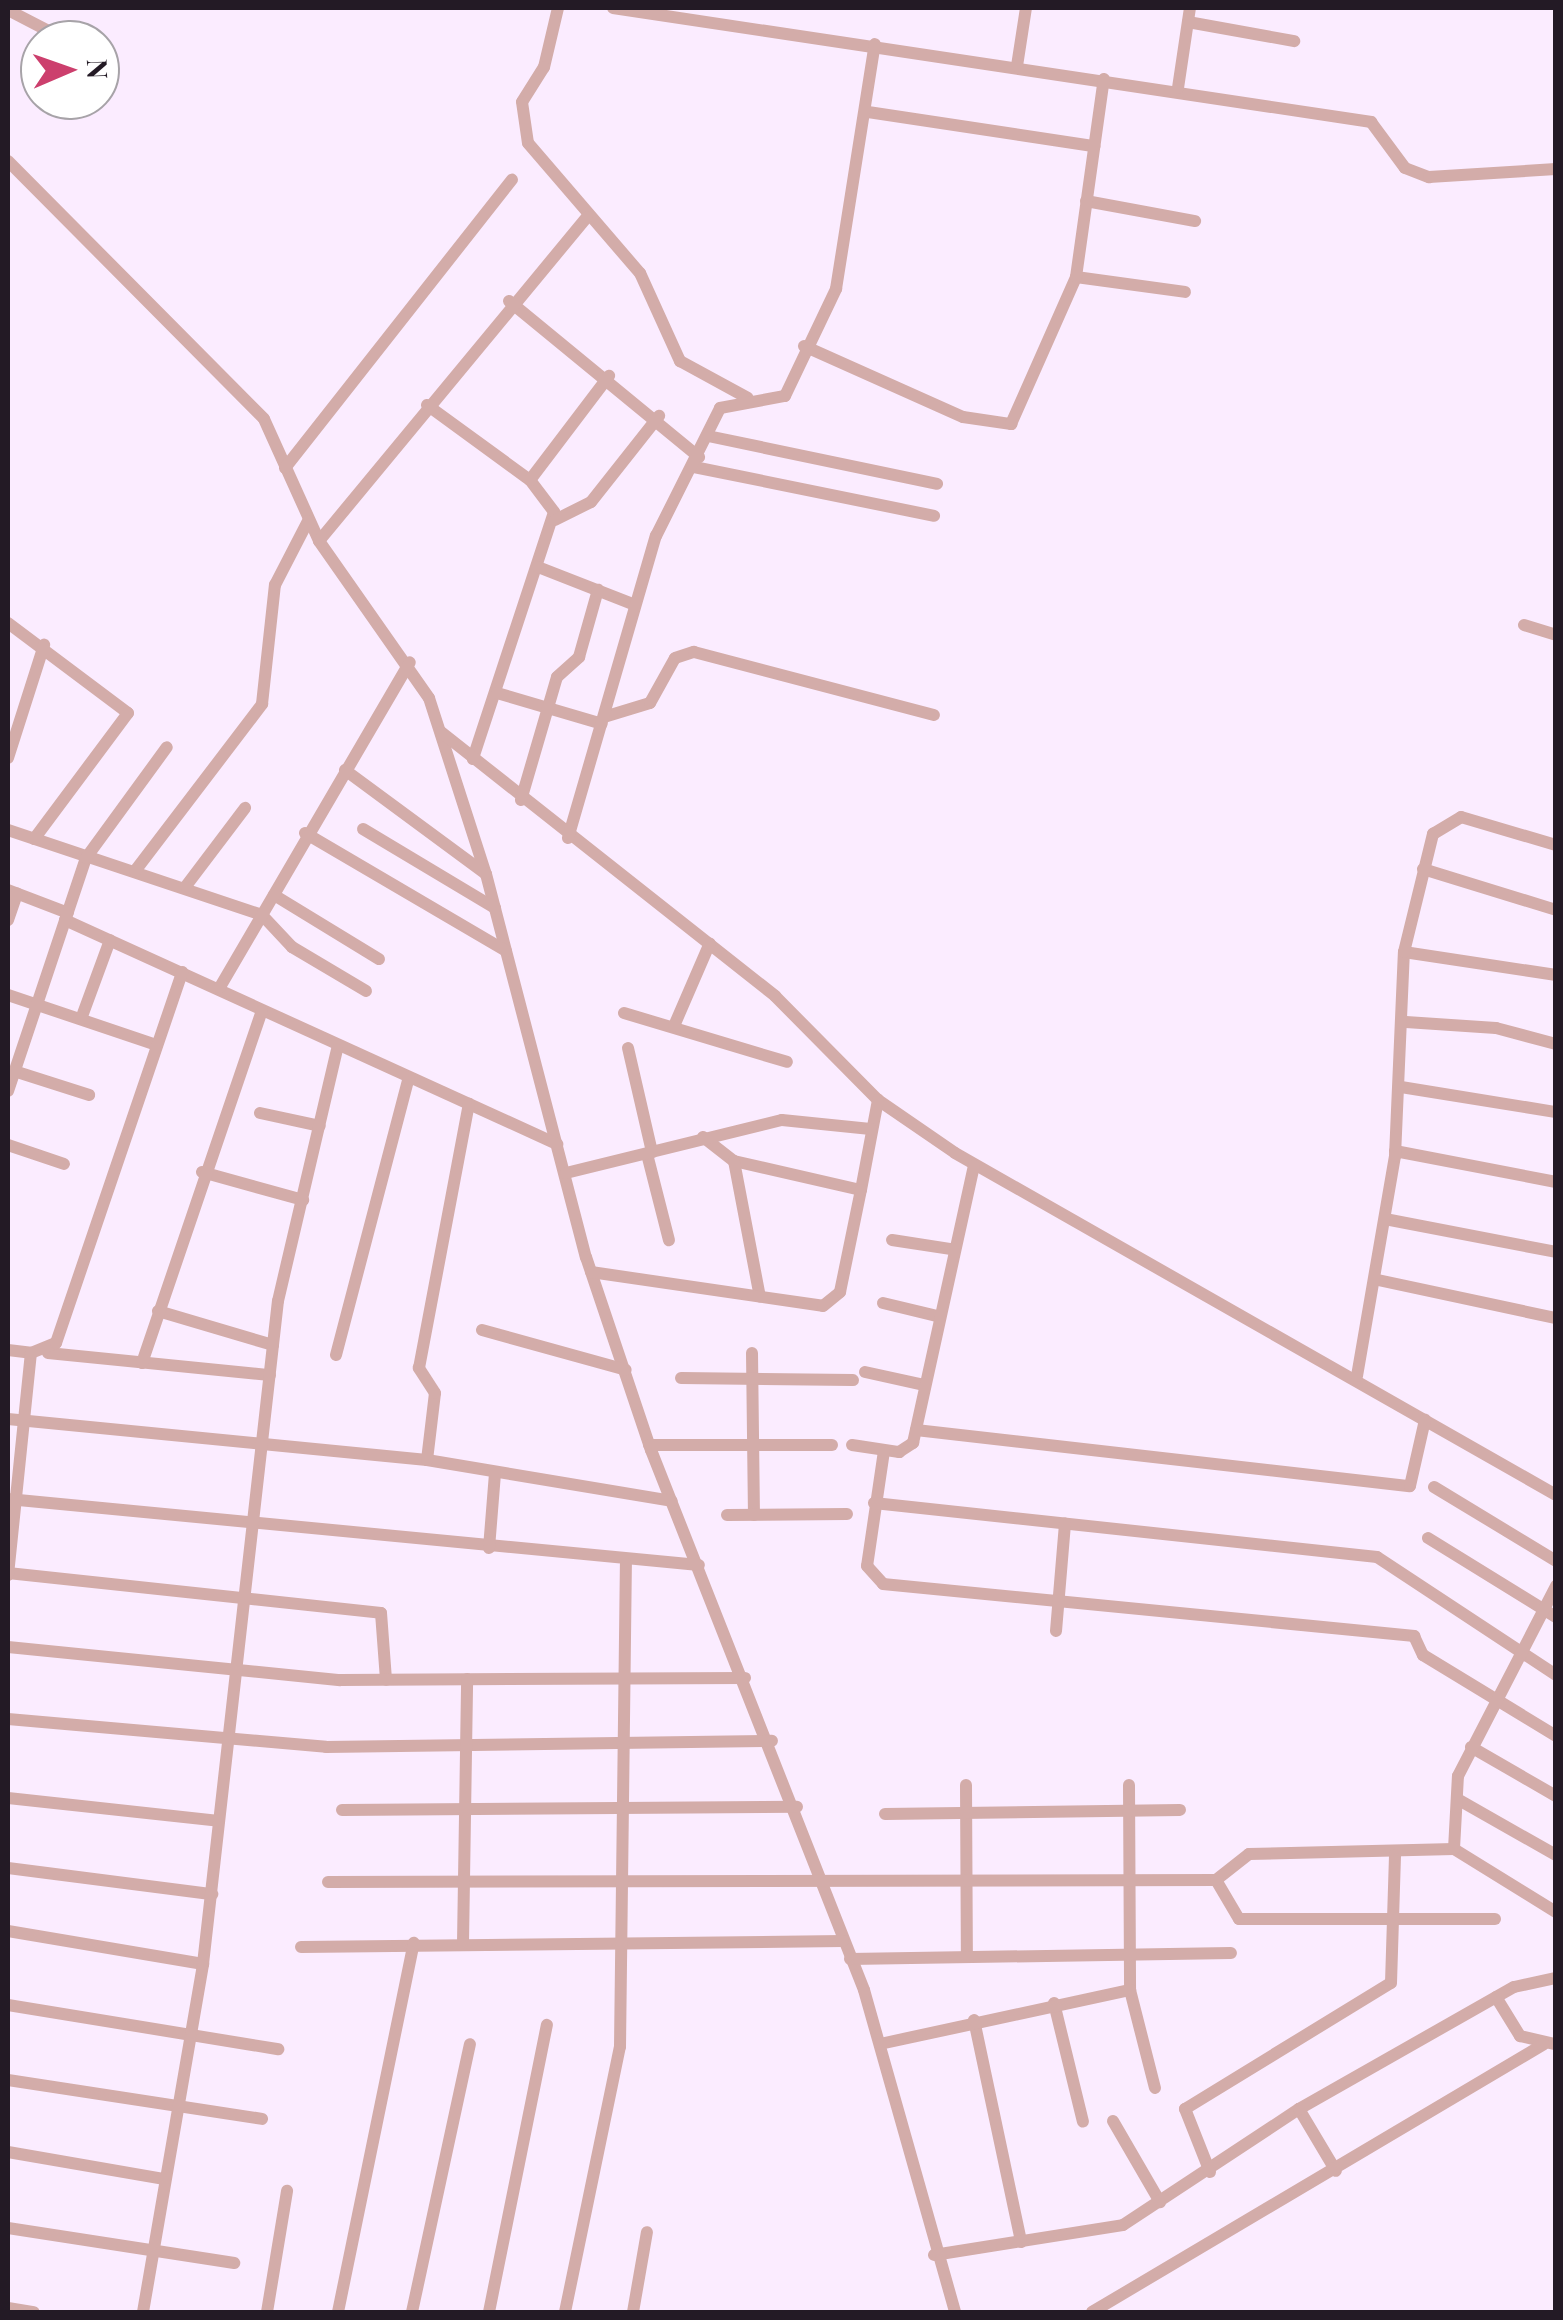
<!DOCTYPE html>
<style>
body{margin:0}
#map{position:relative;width:1563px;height:2320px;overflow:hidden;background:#fbecff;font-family:"Playfair Display",serif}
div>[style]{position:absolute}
.minor>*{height:12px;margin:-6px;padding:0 6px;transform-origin:6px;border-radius:6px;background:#d3aca9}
span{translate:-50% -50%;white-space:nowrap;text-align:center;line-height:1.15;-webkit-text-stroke:10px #fff;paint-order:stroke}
.frame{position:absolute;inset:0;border:10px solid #231a25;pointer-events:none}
.north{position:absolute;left:20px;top:20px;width:100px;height:100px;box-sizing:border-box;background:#fff;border:2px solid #a7a3a8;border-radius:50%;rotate:88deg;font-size:28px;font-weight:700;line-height:40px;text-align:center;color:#231a25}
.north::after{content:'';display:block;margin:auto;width:35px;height:45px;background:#cc3f6d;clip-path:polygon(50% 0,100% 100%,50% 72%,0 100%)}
</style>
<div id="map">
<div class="minor">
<i style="left:558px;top:8px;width:61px;rotate:103.3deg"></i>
<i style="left:544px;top:67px;width:41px;rotate:122.2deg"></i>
<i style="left:522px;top:102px;width:41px;rotate:81.7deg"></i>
<i style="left:528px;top:143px;width:172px;rotate:49.3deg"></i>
<i style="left:640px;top:273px;width:97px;rotate:65.6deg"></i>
<i style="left:680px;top:361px;width:77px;rotate:28.6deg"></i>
<i style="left:613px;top:8px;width:767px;rotate:8.55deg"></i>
<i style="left:1371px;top:122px;width:57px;rotate:53.5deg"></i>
<i style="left:1405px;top:168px;width:26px;rotate:21deg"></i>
<i style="left:1429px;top:177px;width:127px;rotate:-3.6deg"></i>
<i style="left:8px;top:10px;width:65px;rotate:27.3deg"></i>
<i style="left:1188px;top:22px;width:108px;rotate:10.2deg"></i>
<i style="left:1017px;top:66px;width:59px;rotate:-81.2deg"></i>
<i style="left:1178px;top:88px;width:81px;rotate:-81.5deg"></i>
<i style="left:868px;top:112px;width:229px;rotate:8.6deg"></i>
<i style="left:8px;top:161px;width:363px;rotate:45.2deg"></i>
<i style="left:264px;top:419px;width:134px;rotate:65.7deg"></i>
<i style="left:319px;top:541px;width:192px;rotate:55deg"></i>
<i style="left:429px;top:698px;width:185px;rotate:72.1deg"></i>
<i style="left:486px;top:874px;width:396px;rotate:75.4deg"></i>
<i style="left:586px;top:1257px;width:204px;rotate:71.4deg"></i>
<i style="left:651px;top:1450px;width:580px;rotate:68.47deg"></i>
<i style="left:864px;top:1990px;width:335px;rotate:74.2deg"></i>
<i style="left:1086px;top:201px;width:111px;rotate:10.4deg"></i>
<i style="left:1076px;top:277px;width:110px;rotate:7.8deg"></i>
<i style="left:509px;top:301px;width:246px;rotate:39.4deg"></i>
<i style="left:804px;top:346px;width:174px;rotate:24.1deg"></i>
<i style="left:963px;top:417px;width:49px;rotate:8.3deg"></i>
<i style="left:1011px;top:424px;width:161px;rotate:-66.1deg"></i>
<i style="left:1076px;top:277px;width:200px;rotate:-82deg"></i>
<i style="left:427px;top:405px;width:127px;rotate:36.1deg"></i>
<i style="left:530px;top:480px;width:40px;rotate:53deg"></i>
<i style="left:554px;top:512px;width:260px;rotate:108.2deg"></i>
<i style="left:708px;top:436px;width:234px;rotate:11.8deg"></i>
<i style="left:694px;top:467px;width:245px;rotate:11.5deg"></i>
<i style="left:285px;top:468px;width:367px;rotate:-51.8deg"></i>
<i style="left:530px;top:480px;width:131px;rotate:-52.8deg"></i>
<i style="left:555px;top:520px;width:40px;rotate:-26.6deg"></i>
<i style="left:591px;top:502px;width:110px;rotate:-51.7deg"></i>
<i style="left:319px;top:541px;width:420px;rotate:-50.4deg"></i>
<i style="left:538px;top:567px;width:104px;rotate:21.4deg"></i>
<i style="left:8px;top:623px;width:150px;rotate:36.9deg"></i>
<i style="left:128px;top:713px;width:157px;rotate:126.7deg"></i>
<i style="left:1524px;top:625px;width:34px;rotate:17deg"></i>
<i style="left:497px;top:693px;width:109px;rotate:16.4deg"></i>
<i style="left:604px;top:717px;width:48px;rotate:-16.9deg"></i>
<i style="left:650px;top:703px;width:51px;rotate:-60.9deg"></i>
<i style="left:675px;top:658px;width:20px;rotate:-18deg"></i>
<i style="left:694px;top:652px;width:248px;rotate:14.7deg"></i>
<i style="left:441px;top:732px;width:426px;rotate:38.3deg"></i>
<i style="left:775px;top:996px;width:146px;rotate:45.3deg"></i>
<i style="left:878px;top:1100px;width:93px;rotate:34.5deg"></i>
<i style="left:955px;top:1153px;width:691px;rotate:29.64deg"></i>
<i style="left:8px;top:758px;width:119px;rotate:-72.3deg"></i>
<i style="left:345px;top:770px;width:175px;rotate:36.4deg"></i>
<i style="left:521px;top:800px;width:128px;rotate:-73.7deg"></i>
<i style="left:557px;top:677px;width:30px;rotate:-42deg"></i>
<i style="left:579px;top:657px;width:70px;rotate:-74.2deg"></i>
<i style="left:363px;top:829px;width:154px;rotate:30.9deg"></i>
<i style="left:8px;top:830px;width:268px;rotate:18.5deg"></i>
<i style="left:262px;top:915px;width:44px;rotate:46.8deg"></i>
<i style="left:292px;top:947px;width:86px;rotate:30.7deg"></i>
<i style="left:305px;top:833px;width:233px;rotate:30.4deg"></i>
<i style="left:568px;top:838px;width:315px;rotate:-73.8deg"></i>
<i style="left:656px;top:536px;width:143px;rotate:-63.4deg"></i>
<i style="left:720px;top:408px;width:66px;rotate:-10.5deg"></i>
<i style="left:785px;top:396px;width:119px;rotate:-64.5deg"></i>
<i style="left:836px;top:289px;width:248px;rotate:-81deg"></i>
<i style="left:1423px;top:869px;width:139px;rotate:17.1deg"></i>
<i style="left:135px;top:871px;width:210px;rotate:-52.7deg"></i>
<i style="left:262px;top:704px;width:120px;rotate:-83.8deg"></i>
<i style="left:275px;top:585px;width:72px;rotate:-62.7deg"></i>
<i style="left:186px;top:886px;width:98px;rotate:-52.9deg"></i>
<i style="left:8px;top:890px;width:64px;rotate:21deg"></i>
<i style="left:274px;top:895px;width:123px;rotate:31.4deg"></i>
<i style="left:8px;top:920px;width:28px;rotate:-71deg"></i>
<i style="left:65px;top:920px;width:541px;rotate:24.48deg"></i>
<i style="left:1404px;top:952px;width:154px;rotate:8.6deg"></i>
<i style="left:220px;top:987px;width:376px;rotate:-59.7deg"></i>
<i style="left:8px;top:995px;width:157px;rotate:18.6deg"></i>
<i style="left:624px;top:1013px;width:170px;rotate:16.7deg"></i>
<i style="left:81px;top:1019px;width:84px;rotate:-69.8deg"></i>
<i style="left:1406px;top:1022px;width:90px;rotate:3.8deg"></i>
<i style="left:1496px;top:1028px;width:62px;rotate:14.9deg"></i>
<i style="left:674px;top:1026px;width:90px;rotate:-66.6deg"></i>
<i style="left:628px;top:1048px;width:107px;rotate:77deg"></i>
<i style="left:14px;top:1071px;width:79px;rotate:17.7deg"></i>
<i style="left:1401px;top:1087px;width:157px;rotate:9.2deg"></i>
<i style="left:8px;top:1091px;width:246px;rotate:-71.5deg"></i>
<i style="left:86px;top:858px;width:137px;rotate:-53.9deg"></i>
<i style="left:260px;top:1113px;width:61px;rotate:12.2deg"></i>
<i style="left:703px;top:1137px;width:39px;rotate:38deg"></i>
<i style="left:734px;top:1161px;width:130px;rotate:12.9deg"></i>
<i style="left:861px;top:1190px;width:92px;rotate:-79.3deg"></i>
<i style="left:8px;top:1145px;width:59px;rotate:18.7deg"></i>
<i style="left:1395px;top:1151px;width:164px;rotate:10.9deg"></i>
<i style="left:647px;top:1154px;width:89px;rotate:75.7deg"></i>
<i style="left:734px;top:1161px;width:138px;rotate:79.2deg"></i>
<i style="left:202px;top:1172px;width:105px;rotate:15.5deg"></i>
<i style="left:566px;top:1173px;width:222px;rotate:-13.8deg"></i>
<i style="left:782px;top:1120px;width:89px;rotate:5.8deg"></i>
<i style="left:1385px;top:1219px;width:174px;rotate:10.9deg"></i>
<i style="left:892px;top:1240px;width:60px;rotate:8.7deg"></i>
<i style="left:591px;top:1272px;width:234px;rotate:8.3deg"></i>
<i style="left:823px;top:1306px;width:22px;rotate:-39deg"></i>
<i style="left:840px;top:1292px;width:104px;rotate:-78.4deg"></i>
<i style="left:1378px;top:1280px;width:182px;rotate:12.1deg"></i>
<i style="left:883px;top:1303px;width:56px;rotate:13.5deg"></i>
<i style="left:158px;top:1311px;width:120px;rotate:16.5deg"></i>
<i style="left:482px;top:1330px;width:149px;rotate:15.5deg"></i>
<i style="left:8px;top:1350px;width:23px;rotate:7deg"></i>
<i style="left:48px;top:1353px;width:223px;rotate:5.7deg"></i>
<i style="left:752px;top:1353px;width:162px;rotate:89.3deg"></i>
<i style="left:336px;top:1355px;width:287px;rotate:-75.3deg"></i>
<i style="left:142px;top:1363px;width:372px;rotate:-71.2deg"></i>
<i style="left:865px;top:1372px;width:60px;rotate:12.4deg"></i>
<i style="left:1357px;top:1376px;width:223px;rotate:-80.2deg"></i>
<i style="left:1395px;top:1156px;width:204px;rotate:-87.5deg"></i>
<i style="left:1404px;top:952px;width:122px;rotate:-76.2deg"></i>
<i style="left:1433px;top:834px;width:33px;rotate:-31deg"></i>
<i style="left:1461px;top:817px;width:99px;rotate:16.4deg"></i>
<i style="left:681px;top:1378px;width:172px;rotate:0.7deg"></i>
<i style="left:8px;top:1419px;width:421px;rotate:5.6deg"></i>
<i style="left:427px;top:1460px;width:248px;rotate:9.5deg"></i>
<i style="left:916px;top:1430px;width:497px;rotate:6.5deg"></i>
<i style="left:1410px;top:1486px;width:68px;rotate:-77.2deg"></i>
<i style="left:649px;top:1445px;width:183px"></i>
<i style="left:852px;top:1445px;width:48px;rotate:8.5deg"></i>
<i style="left:899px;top:1452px;width:17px;rotate:-33deg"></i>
<i style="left:913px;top:1443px;width:284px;rotate:-77.6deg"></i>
<i style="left:884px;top:1451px;width:116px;rotate:98.4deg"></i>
<i style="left:867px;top:1566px;width:24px;rotate:48deg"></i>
<i style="left:883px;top:1584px;width:534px;rotate:5.59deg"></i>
<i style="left:1414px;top:1636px;width:21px;rotate:65deg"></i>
<i style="left:1423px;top:1655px;width:156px;rotate:31.3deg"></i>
<i style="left:427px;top:1460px;width:67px;rotate:-83.2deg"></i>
<i style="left:435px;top:1393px;width:30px;rotate:-123deg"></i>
<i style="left:419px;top:1368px;width:269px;rotate:-79.3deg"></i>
<i style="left:1434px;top:1487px;width:143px;rotate:31.2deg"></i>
<i style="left:8px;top:1499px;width:694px;rotate:5.46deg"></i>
<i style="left:874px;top:1503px;width:506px;rotate:6.13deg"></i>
<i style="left:1377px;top:1557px;width:214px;rotate:33.4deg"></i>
<i style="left:727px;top:1515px;width:120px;rotate:-0.5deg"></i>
<i style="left:1428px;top:1538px;width:150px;rotate:31.7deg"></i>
<i style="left:489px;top:1548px;width:75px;rotate:-85.4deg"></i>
<i style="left:8px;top:1573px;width:375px;rotate:6.1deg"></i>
<i style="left:381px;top:1613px;width:67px;rotate:85.7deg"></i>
<i style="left:8px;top:1575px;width:223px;rotate:-84.1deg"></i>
<i style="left:31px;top:1353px;width:27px;rotate:-22deg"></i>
<i style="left:56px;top:1343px;width:392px;rotate:-71.2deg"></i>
<i style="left:1056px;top:1631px;width:108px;rotate:-85.2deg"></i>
<i style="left:8px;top:1647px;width:334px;rotate:5.7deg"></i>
<i style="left:340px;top:1680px;width:405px;rotate:-0.3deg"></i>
<i style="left:8px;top:1719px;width:319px;rotate:5deg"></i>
<i style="left:326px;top:1747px;width:446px;rotate:-0.8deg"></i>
<i style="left:1471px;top:1747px;width:98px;rotate:30deg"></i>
<i style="left:966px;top:1785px;width:171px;rotate:89.7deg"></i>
<i style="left:1129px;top:1785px;width:205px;rotate:89.7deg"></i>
<i style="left:1130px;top:1990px;width:101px;rotate:75.7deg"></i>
<i style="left:8px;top:1798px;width:212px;rotate:6.2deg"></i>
<i style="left:1459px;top:1800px;width:112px;rotate:29.6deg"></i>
<i style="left:342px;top:1810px;width:455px;rotate:-0.4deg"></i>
<i style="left:885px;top:1814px;width:295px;rotate:-0.8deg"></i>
<i style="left:1454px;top:1849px;width:120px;rotate:31.7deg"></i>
<i style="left:8px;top:1868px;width:206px;rotate:7.3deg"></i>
<i style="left:328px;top:1882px;width:888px;rotate:-0.13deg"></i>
<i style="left:1495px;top:1919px;width:256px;rotate:180deg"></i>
<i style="left:1239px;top:1919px;width:45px;rotate:-120.5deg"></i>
<i style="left:1216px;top:1880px;width:42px;rotate:-38.2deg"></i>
<i style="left:1249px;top:1854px;width:205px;rotate:-1.4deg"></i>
<i style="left:1454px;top:1849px;width:73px;rotate:-86.9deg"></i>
<i style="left:1458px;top:1776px;width:214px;rotate:-62.7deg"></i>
<i style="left:8px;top:1931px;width:198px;rotate:9.6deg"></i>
<i style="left:463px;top:1943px;width:264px;rotate:-89.1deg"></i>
<i style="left:301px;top:1947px;width:542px;rotate:-0.63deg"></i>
<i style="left:850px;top:1959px;width:381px;rotate:-0.9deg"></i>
<i style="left:1496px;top:1997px;width:46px;rotate:58.4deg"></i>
<i style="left:1520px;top:2036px;width:37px;rotate:13deg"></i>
<i style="left:1054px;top:2003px;width:122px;rotate:76.3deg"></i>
<i style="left:8px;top:2005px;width:274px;rotate:9.3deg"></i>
<i style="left:974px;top:2020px;width:227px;rotate:78deg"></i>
<i style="left:880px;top:2044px;width:256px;rotate:-12.2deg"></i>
<i style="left:8px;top:2080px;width:257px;rotate:8.7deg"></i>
<i style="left:1299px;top:2109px;width:72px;rotate:59.2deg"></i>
<i style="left:1113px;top:2121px;width:94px;rotate:59.9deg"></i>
<i style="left:8px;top:2152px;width:159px;rotate:9.8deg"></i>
<i style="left:1210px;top:2172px;width:68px;rotate:-111.6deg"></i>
<i style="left:1185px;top:2109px;width:241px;rotate:-31.5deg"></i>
<i style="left:1391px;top:1983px;width:128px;rotate:-88.2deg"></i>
<i style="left:8px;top:2228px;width:229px;rotate:8.8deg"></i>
<i style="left:934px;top:2255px;width:191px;rotate:-9deg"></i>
<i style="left:1123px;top:2225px;width:211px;rotate:-33.4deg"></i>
<i style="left:1299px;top:2109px;width:247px;rotate:-29.6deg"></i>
<i style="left:1514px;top:1987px;width:43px;rotate:-12.1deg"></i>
<i style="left:8px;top:2308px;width:26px;rotate:9deg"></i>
<i style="left:143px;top:2312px;width:353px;rotate:-80.2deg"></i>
<i style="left:203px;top:1964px;width:667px;rotate:-83.55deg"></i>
<i style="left:278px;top:1301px;width:258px;rotate:-76.8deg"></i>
<i style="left:267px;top:2312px;width:123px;rotate:-80.6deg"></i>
<i style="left:338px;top:2312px;width:377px;rotate:-78.4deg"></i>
<i style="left:412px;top:2312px;width:274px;rotate:-77.8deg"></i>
<i style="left:489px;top:2312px;width:293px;rotate:-78.6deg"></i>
<i style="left:565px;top:2312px;width:271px;rotate:-78.3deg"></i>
<i style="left:620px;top:2047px;width:483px;rotate:-89.3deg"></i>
<i style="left:633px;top:2312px;width:81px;rotate:-80.1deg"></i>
<i style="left:1092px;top:2312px;width:525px;rotate:-30.66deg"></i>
</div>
<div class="frame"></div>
<div class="north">N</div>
</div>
